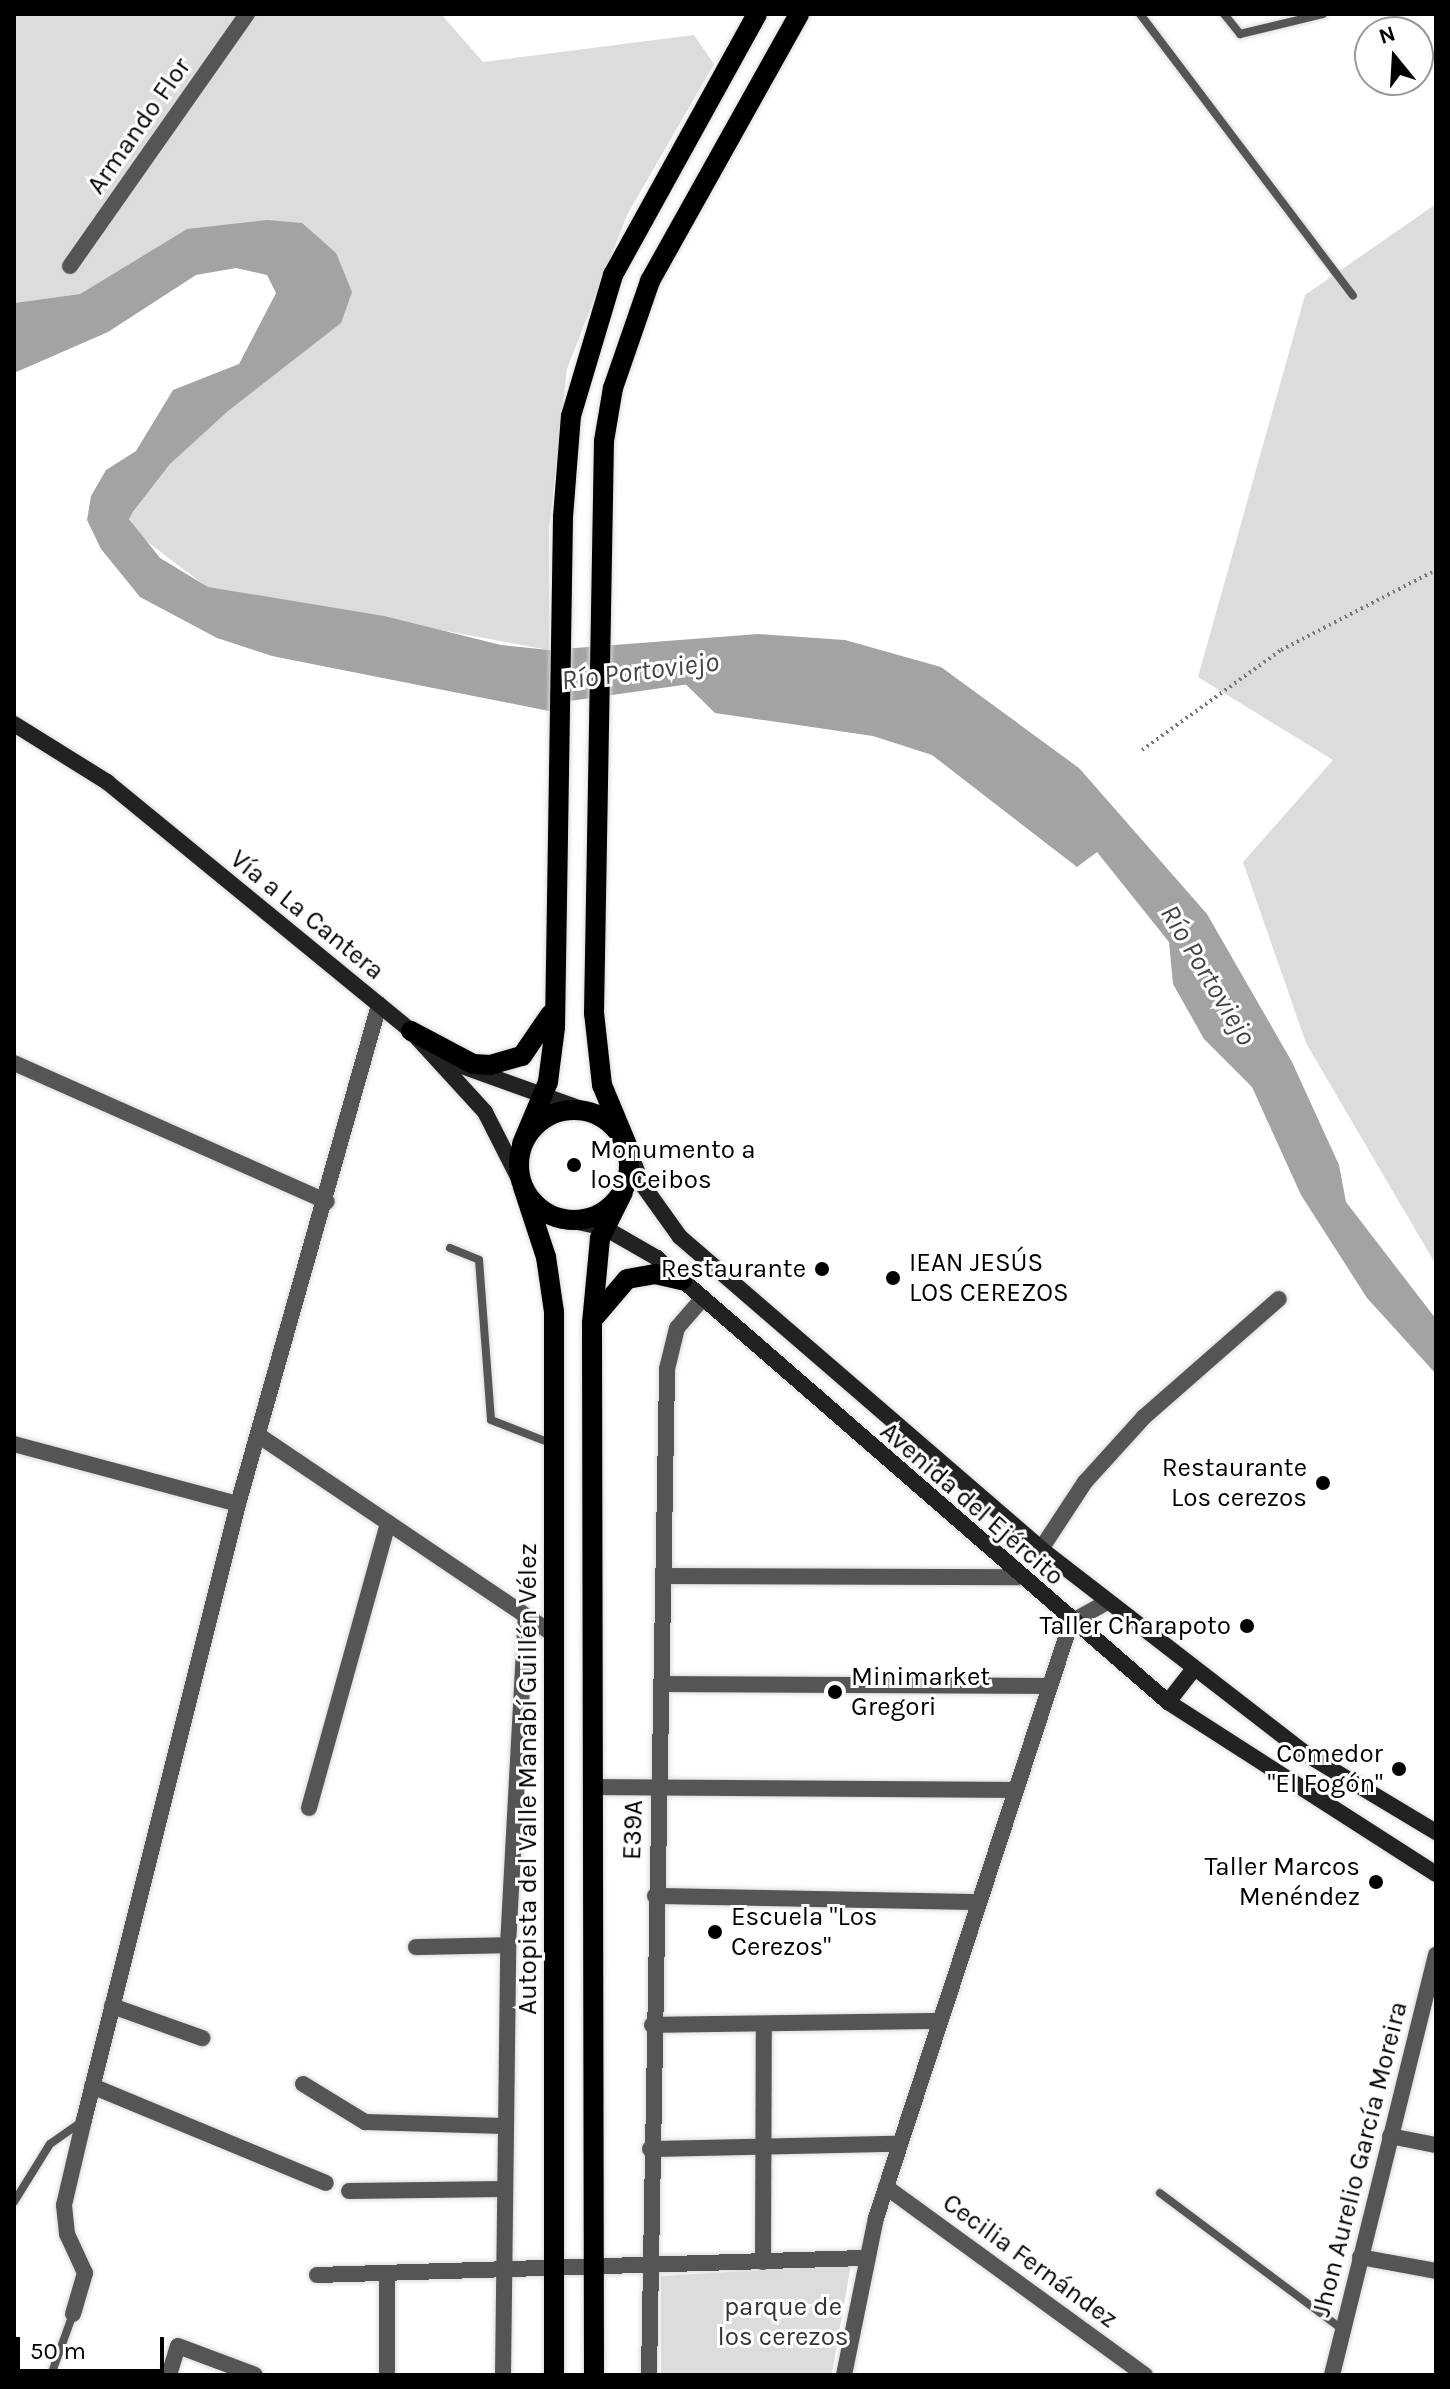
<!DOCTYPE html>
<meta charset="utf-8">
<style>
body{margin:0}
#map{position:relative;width:1450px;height:2389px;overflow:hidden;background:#fff;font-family:Karla,sans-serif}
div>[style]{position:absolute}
.green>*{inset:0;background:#dcdcdc}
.water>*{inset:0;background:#a3a3a3}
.river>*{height:36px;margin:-18px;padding:0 18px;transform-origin:18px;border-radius:18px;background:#a3a3a3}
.path>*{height:4px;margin-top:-2px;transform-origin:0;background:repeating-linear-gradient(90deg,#777 0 2px,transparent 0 6px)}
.roads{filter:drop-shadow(0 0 2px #dbdbdb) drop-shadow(0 0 2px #dbdbdb)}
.lane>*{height:8px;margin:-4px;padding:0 4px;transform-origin:4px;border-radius:4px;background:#555}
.street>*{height:16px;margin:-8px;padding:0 8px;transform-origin:8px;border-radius:8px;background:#555}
.secondary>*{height:16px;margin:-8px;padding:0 8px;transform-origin:8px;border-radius:8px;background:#222}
.primary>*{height:20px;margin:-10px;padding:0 10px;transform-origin:10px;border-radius:10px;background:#000}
.primary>.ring{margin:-10px;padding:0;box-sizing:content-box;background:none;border:20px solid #000;border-radius:50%}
.dots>*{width:22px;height:22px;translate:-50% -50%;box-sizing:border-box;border:4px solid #fff;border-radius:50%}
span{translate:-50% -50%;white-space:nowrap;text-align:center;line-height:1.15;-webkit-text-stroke:6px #fff;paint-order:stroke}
.street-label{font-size:26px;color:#000}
.poi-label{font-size:26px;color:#000}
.left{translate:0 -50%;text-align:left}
.right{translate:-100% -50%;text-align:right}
.park-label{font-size:26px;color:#333}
.water-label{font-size:28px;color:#444;font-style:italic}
.frame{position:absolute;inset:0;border:16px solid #000;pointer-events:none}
.north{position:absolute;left:1354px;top:16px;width:80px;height:80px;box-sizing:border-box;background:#fff;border:2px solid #999;border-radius:50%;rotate:342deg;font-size:22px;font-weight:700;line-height:32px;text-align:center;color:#000}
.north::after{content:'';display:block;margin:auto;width:28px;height:36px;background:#000;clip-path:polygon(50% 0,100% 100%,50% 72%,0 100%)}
.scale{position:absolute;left:16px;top:2337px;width:148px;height:36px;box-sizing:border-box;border:4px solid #000;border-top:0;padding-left:10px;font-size:24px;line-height:28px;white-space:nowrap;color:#000;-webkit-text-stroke:6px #fff;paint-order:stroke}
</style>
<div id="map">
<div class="green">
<i style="clip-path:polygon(14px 14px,441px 14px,483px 62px,694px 35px,714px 64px,627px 215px,567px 369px,549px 529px,549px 650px,207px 587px,145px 540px,129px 518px,170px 464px,352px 292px,187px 229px,80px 294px,14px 303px)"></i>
<i style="clip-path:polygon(1436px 204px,1436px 1265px,1306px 1043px,1243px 862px,1333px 760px,1198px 677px,1305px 295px)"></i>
<i style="clip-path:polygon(851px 2265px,832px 2373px,661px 2375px,661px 2276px)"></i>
</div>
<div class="water">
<i style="clip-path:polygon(267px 220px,302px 223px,336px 253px,352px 292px,341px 323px,228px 411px,170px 464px,133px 512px,129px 519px,160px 558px,208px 587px,384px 616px,501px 645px,549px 650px,758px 634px,845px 640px,941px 667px,1079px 768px,1207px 914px,1292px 1062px,1339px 1165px,1346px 1202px,1436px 1319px,1436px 1374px,1367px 1298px,1301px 1195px,1252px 1087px,1204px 1039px,1173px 984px,1169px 942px,1097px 852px,1077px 867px,932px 755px,873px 736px,715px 713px,666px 665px,621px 668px,549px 711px,272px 656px,217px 638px,140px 597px,101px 549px,87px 520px,91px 496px,106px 470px,136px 451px,173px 390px,239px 364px,276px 293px,267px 275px,236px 268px,196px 275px,108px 332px,14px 373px,14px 303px,80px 294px,187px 229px)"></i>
</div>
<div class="river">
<i style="left:562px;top:684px;width:157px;rotate:-8.1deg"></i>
</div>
<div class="path">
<i style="left:1142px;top:750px;width:171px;rotate:-35.7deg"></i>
<i style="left:1281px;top:650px;width:174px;rotate:-27.3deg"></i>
</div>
<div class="roads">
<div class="lane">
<i style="left:1140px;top:14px;width:353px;rotate:52.9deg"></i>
<i style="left:1224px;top:14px;width:26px;rotate:51deg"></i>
<i style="left:1240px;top:34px;width:85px;rotate:-13.5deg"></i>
<i style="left:450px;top:1248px;width:31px;rotate:22deg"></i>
<i style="left:479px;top:1260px;width:160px;rotate:85.7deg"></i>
<i style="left:491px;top:1420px;width:66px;rotate:21.2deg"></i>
<i style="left:1160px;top:2193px;width:227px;rotate:36.8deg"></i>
<i style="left:14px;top:2202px;width:68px;rotate:-58.2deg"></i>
<i style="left:50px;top:2144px;width:37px;rotate:-35deg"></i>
<i style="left:51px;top:2375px;width:65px;rotate:-70.2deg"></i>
</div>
<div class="street">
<i style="left:70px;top:266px;width:308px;rotate:-54.9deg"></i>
<i style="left:14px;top:1063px;width:342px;rotate:23.9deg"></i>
<i style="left:258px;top:1435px;width:357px;rotate:34deg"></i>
<i style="left:14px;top:1444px;width:232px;rotate:15deg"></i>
<i style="left:1041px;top:1549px;width:80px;rotate:-56.7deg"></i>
<i style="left:1085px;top:1482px;width:88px;rotate:-47.8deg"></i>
<i style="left:1144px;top:1417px;width:179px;rotate:-41.2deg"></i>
<i style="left:665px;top:1576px;width:353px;rotate:0.2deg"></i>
<i style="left:662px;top:1684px;width:387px;rotate:0.3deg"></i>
<i style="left:594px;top:1787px;width:420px;rotate:0.4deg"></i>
<i style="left:309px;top:1808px;width:296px;rotate:-74.5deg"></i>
<i style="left:655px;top:1896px;width:323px;rotate:1.1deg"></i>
<i style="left:416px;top:1947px;width:92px;rotate:-1.2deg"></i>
<i style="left:112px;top:2006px;width:96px;rotate:19.6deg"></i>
<i style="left:652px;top:2025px;width:288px;rotate:-0.8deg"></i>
<i style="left:303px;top:2084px;width:73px;rotate:31.5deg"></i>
<i style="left:365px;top:2122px;width:139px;rotate:1.6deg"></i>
<i style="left:92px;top:2086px;width:253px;rotate:22.5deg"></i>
<i style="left:1390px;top:2136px;width:47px;rotate:11.1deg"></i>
<i style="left:650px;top:2149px;width:249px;rotate:-1.2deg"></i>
<i style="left:886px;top:2187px;width:320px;rotate:36deg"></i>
<i style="left:349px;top:2191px;width:155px;rotate:-0.7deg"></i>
<i style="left:1360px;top:2257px;width:77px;rotate:10.4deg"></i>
<i style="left:763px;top:2262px;width:238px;rotate:-89.8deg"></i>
<i style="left:387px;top:2274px;width:101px;rotate:90deg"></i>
<i style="left:317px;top:2275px;width:547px;rotate:-1.78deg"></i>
<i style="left:73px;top:2314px;width:43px;rotate:-73.7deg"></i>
<i style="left:85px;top:2273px;width:43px;rotate:-114.8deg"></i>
<i style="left:67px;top:2234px;width:29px;rotate:-96deg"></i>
<i style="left:64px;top:2205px;width:87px;rotate:-76.8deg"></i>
<i style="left:84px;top:2120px;width:635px;rotate:-75.96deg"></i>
<i style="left:238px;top:1504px;width:519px;rotate:-74.22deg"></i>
<i style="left:169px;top:2375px;width:30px;rotate:-73deg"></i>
<i style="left:178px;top:2346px;width:82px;rotate:20.6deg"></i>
<i style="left:503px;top:2375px;width:430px;rotate:-89.3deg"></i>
<i style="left:508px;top:1945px;width:328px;rotate:-86.9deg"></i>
<i style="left:649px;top:2375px;width:1006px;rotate:-88.97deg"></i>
<i style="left:667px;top:1369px;width:42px;rotate:-76.3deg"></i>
<i style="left:677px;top:1328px;width:40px;rotate:-49deg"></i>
<i style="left:844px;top:2375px;width:160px;rotate:-78.5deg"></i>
<i style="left:876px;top:2218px;width:627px;rotate:-71.88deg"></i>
<i style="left:1071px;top:1622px;width:39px;rotate:-29deg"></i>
<i style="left:1332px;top:2375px;width:433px;rotate:-76.1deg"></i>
</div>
<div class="secondary">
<i style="left:14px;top:724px;width:110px;rotate:31.9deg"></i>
<i style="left:107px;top:782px;width:393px;rotate:39.3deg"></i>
<i style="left:411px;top:1031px;width:110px;rotate:47.6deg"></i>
<i style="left:485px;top:1112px;width:84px;rotate:63.1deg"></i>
<i style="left:459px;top:1065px;width:130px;rotate:19.8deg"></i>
<i style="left:627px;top:1145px;width:42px;rotate:69deg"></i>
<i style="left:642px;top:1184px;width:65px;rotate:54.4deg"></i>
<i style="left:680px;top:1237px;width:477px;rotate:40.8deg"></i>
<i style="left:1041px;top:1549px;width:335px;rotate:37.7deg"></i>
<i style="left:1306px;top:1754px;width:152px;rotate:31deg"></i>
<i style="left:564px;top:1219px;width:40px;rotate:12deg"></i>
<i style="left:603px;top:1227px;width:62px;rotate:29.9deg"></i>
<i style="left:657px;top:1258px;width:677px;rotate:40.99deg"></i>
<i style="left:1168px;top:1702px;width:318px;rotate:32.7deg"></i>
<i style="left:1168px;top:1702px;width:39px;rotate:-52deg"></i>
</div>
<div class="primary">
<i style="left:411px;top:1031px;width:70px;rotate:28deg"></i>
<i style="left:473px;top:1064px;width:17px;rotate:3deg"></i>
<i style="left:490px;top:1065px;width:33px;rotate:-16deg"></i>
<i style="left:522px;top:1056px;width:50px;rotate:-55.7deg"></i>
<i class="ring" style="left:519px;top:1110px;width:90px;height:90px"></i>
<i style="left:522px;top:1144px;width:67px;rotate:-67.2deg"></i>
<i style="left:548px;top:1082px;width:55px;rotate:-82.7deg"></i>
<i style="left:555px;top:1027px;width:510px;rotate:-89.1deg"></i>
<i style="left:563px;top:517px;width:101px;rotate:-85.5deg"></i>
<i style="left:571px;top:416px;width:147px;rotate:-73.4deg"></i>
<i style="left:613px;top:275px;width:298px;rotate:-61.1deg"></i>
<i style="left:627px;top:1145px;width:65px;rotate:-112.6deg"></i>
<i style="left:602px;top:1085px;width:72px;rotate:-96.3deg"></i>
<i style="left:594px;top:1013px;width:572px;rotate:-89deg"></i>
<i style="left:604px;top:441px;width:54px;rotate:-80.4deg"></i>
<i style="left:613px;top:388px;width:113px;rotate:-70.9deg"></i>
<i style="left:650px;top:281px;width:306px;rotate:-60.8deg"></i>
<i style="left:523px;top:1187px;width:74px;rotate:71.8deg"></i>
<i style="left:546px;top:1257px;width:56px;rotate:81.7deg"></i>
<i style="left:554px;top:1312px;width:1063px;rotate:90deg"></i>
<i style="left:593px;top:1319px;width:52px;rotate:-49.6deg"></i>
<i style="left:627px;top:1279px;width:28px;rotate:-10deg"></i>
<i style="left:655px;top:1274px;width:28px;rotate:13deg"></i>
<i style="left:594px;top:2375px;width:1052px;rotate:-90.11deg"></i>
<i style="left:592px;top:1323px;width:85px;rotate:-84.6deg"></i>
<i style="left:600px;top:1238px;width:51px;rotate:-63.4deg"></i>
</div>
</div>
<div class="dots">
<i style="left:574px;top:1165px;background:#000"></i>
<i style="left:822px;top:1269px;background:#000"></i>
<i style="left:893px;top:1278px;background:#000"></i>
<i style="left:1323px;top:1483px;background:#000"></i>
<i style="left:1247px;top:1626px;background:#000"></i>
<i style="left:835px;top:1692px;background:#000"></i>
<i style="left:1399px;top:1769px;background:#000"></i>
<i style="left:1376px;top:1882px;background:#000"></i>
<i style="left:715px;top:1932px;background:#000"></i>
</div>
<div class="street-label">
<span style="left:139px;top:126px;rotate:-55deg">Armando Flor</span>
<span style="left:307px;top:915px;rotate:39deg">Vía a La Cantera</span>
<span style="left:972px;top:1504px;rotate:41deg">Avenida del Ejército</span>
<span style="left:528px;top:1779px;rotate:-90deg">Autopista del Valle Manabí Guillén Vélez</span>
<span style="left:633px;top:1830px;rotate:-88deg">E39A</span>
<span style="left:1360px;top:2159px;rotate:-76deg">Jhon Aurelio García Moreira</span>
<span style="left:1030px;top:2261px;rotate:36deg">Cecilia Fernández</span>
</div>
<div class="poi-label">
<span class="left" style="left:590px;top:1165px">Monumento a<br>los Ceibos</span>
<span class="left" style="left:909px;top:1278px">IEAN JESÚS<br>LOS CEREZOS</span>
<span class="right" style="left:806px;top:1269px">Restaurante</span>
<span class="right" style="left:1307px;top:1483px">Restaurante<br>Los cerezos</span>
<span class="right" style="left:1231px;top:1626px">Taller Charapoto</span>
<span class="left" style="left:851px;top:1692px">Minimarket<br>Gregori</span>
<span class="right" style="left:1383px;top:1769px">Comedor<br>"El Fogón"</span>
<span class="right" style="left:1360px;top:1882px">Taller Marcos<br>Menéndez</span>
<span class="left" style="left:731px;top:1932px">Escuela "Los<br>Cerezos"</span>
</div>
<div class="park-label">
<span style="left:783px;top:2322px">parque de<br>los cerezos</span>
</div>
<div class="water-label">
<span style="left:640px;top:671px;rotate:-7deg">Río Portoviejo</span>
<span style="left:1208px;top:975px;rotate:59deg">Río Portoviejo</span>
</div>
<div class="frame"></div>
<div class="north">N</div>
<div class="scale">50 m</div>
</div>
